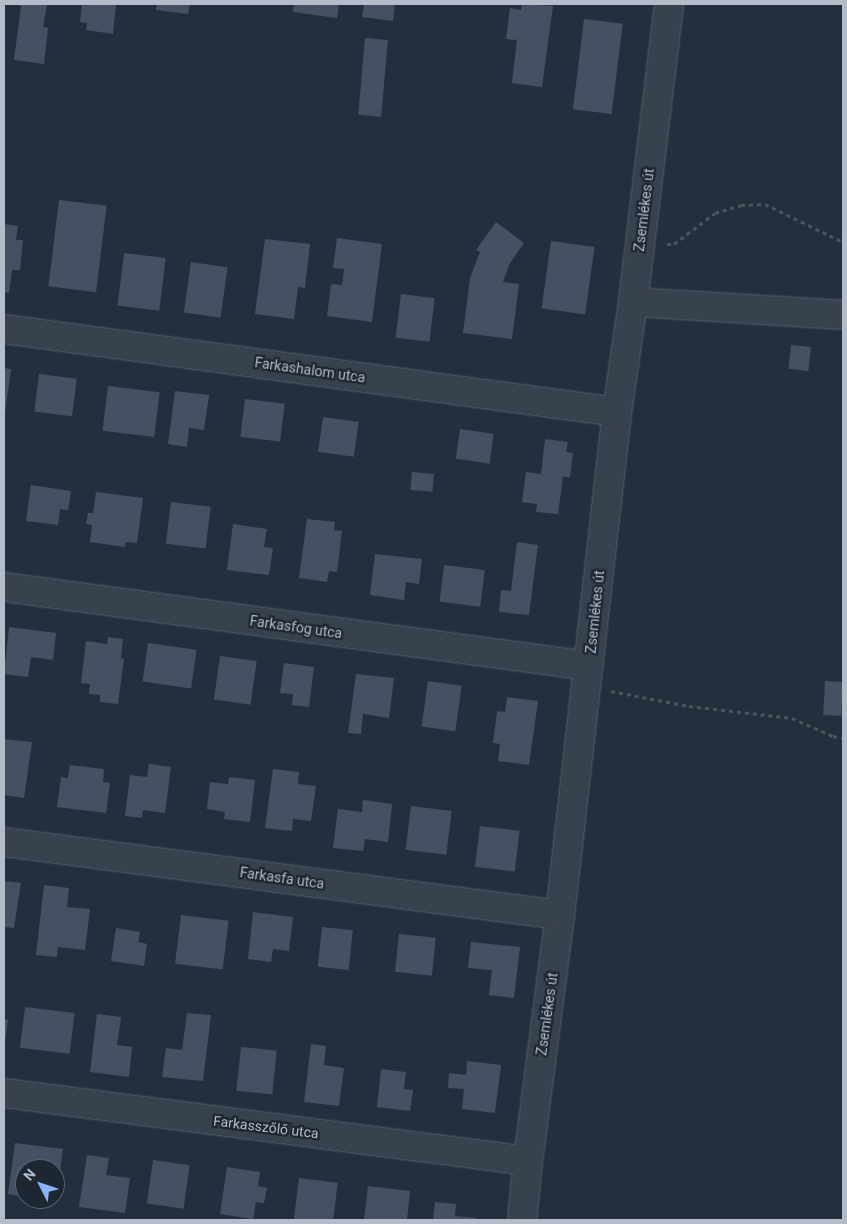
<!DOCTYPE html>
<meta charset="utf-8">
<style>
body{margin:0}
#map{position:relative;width:847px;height:1224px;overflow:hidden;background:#242f3e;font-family:Roboto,sans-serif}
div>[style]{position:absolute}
.building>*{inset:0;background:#455162;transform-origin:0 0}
.path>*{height:3px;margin-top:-1.5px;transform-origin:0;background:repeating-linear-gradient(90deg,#44595c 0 4px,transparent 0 8px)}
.roads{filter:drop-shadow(0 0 1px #565f6c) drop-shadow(0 0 1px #565f6c)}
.minor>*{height:28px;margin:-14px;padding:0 14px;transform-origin:14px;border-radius:14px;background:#38414e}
span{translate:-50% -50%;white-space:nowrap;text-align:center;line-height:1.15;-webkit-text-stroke:4.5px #1d2633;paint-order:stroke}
.street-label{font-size:14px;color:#b4bcc9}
.frame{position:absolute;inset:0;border:5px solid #b4bcc9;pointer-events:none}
.north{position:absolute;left:15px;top:1159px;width:50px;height:50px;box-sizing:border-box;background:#1d2633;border:1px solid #59626f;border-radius:50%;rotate:311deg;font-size:14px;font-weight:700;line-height:20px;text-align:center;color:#b4bcc9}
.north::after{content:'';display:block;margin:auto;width:18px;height:22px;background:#8ab4f8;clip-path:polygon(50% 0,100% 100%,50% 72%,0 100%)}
</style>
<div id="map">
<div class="building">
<i style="clip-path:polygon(14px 4px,47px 4px,43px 27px,48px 28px,44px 64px,14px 60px,21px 6px)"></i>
<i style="clip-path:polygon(82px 4px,116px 4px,113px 34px,86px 30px,87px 23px,80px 22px)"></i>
<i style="clip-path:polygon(157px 4px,190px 4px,188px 14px,156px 10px)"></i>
<i style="clip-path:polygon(294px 4px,339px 4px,337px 18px,293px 12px)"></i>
<i style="clip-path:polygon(364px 4px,395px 4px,393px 21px,362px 17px)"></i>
<i style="clip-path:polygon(522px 4px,553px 6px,542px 87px,512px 83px,517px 40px,506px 39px,510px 8px,521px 10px)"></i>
<i style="left:584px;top:19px;width:39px;height:91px;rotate:7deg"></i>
<i style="left:365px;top:38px;width:23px;height:77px;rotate:5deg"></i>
<i style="left:59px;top:200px;width:48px;height:87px;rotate:7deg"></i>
<i style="clip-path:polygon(496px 222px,524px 243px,510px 263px,503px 282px,519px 284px,512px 339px,463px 333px,470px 278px,480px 252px,476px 250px)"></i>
<i style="clip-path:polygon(4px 224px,18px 226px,16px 240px,23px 240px,20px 270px,12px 270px,9px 293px,4px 292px)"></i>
<i style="clip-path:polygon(337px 238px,382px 244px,372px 322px,327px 316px,331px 284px,342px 285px,344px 269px,333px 268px)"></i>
<i style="clip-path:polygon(265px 239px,310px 244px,305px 288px,298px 287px,294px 319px,255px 314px)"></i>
<i style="left:551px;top:241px;width:44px;height:68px;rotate:8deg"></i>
<i style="left:124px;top:253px;width:42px;height:53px;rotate:7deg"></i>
<i style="left:191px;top:262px;width:37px;height:51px;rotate:8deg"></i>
<i style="left:401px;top:294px;width:34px;height:44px;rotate:7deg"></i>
<i style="left:791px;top:345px;width:20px;height:24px;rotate:6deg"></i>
<i style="clip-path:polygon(4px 368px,11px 369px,5px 413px,4px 413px)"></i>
<i style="left:39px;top:374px;width:38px;height:38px;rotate:7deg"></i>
<i style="left:108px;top:386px;width:52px;height:45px;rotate:7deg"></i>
<i style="clip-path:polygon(175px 391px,209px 395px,204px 430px,189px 428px,187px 447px,168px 444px)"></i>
<i style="left:245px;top:399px;width:40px;height:38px;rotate:7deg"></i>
<i style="left:323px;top:417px;width:36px;height:35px;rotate:8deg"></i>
<i style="left:460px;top:429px;width:34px;height:30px;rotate:8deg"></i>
<i style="clip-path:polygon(545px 439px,568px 442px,566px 452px,573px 453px,570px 477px,563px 477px,558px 514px,536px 512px,537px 504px,522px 502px,526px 472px,541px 474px)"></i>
<i style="left:412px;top:472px;width:22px;height:18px;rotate:5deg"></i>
<i style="clip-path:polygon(31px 485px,71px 491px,68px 510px,60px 509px,58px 525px,26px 521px)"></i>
<i style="clip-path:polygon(96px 492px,143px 498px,137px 543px,126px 542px,125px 547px,90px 542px,92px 525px,86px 524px,88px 513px,93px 513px)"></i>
<i style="left:171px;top:502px;width:40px;height:42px;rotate:7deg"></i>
<i style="clip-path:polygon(307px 519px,335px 522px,334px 530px,342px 531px,337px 572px,329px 571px,327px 582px,299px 578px)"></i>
<i style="clip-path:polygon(233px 524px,267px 529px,264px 547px,273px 548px,269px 575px,227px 570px)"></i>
<i style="clip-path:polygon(517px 542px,538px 545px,529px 615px,499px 612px,501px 590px,511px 591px)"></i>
<i style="clip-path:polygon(375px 554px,422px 559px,419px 584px,406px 582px,404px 600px,370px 595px)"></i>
<i style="left:444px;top:565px;width:41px;height:37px;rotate:7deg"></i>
<i style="clip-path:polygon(9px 627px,56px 633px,53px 660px,31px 657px,28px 677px,4px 674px)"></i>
<i style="clip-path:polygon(108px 637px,123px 639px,121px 658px,124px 659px,118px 704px,100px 702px,100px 695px,89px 694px,90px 684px,81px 683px,86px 641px,107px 644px)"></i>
<i style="left:148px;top:643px;width:49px;height:39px;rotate:8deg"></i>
<i style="left:220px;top:656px;width:37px;height:44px;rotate:8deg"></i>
<i style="clip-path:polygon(284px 663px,314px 667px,309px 707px,292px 705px,293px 694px,280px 693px)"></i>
<i style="clip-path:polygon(356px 674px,394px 678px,389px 718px,363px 714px,361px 734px,348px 733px)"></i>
<i style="left:428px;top:681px;width:34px;height:46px;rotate:8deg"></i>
<i style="left:825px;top:681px;width:18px;height:34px;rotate:3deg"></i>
<i style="clip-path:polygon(507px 697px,538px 701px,529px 765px,498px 761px,500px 744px,493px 743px,497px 711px,505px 712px)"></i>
<i style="clip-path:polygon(4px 739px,32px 742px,24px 798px,4px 795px)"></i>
<i style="clip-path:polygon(149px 764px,171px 767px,165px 813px,143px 810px,142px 818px,125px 816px,130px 775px,147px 777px)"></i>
<i style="clip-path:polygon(70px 765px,104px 769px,103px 782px,110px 783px,106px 813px,57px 807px,61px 777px,68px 778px)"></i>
<i style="clip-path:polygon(273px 769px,299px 772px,298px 784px,316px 786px,311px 821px,293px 819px,292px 831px,265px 828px)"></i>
<i style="clip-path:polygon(229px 777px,255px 780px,250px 822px,224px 819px,225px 812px,207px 809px,210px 782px,228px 784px)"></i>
<i style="clip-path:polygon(363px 800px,392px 804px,388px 842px,365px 839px,363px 851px,333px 848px,338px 809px,362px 812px)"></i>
<i style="left:411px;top:806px;width:41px;height:44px;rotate:7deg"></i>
<i style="left:480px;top:826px;width:40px;height:41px;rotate:7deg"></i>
<i style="clip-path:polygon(4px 881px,21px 883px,14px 928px,4px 927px)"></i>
<i style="clip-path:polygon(44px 885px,69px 888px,67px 907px,90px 909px,85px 950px,58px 947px,57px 957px,36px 955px)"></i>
<i style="clip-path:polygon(253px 912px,293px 917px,289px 951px,273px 949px,271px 962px,248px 959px)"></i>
<i style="left:181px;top:915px;width:48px;height:49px;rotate:7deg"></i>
<i style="left:322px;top:927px;width:31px;height:40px;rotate:6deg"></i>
<i style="clip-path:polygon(116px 928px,140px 932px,138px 942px,147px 944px,144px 966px,111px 961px)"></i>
<i style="left:399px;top:934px;width:37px;height:38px;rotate:6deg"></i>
<i style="clip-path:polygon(471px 942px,520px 947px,514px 998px,489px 995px,492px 970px,468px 968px)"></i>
<i style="left:25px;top:1007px;width:50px;height:41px;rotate:7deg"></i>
<i style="clip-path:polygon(187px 1013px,211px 1015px,203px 1081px,162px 1077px,166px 1048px,182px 1050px)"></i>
<i style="clip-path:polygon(97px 1014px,121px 1017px,117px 1045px,132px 1047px,129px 1077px,90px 1072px)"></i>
<i style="clip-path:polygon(4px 1019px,8px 1020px,5px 1041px,4px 1041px)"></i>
<i style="clip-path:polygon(311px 1044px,326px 1046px,324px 1065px,344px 1068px,339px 1106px,304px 1102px)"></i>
<i style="left:241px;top:1047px;width:36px;height:44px;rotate:6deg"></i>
<i style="clip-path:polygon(467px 1061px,501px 1065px,495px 1113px,462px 1109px,464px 1089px,448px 1088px,449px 1073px,466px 1075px)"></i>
<i style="clip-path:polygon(381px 1069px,406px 1072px,404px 1089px,413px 1090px,410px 1111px,377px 1107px)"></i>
<i style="clip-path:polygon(15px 1143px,63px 1149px,56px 1198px,55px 1169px,25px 1169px,25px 1197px,8px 1194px)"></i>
<i style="clip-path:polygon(87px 1155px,109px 1158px,106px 1175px,130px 1178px,125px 1213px,79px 1207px)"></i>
<i style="left:153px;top:1160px;width:37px;height:44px;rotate:8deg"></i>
<i style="clip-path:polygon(227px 1167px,260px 1172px,258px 1186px,267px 1188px,264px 1203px,256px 1202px,253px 1219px,220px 1214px)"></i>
<i style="left:299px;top:1178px;width:39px;height:42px;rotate:7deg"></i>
<i style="clip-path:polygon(368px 1186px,410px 1191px,407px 1220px,364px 1220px)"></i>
<i style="clip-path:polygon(435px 1202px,456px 1204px,455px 1216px,476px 1218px,475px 1220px,433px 1220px)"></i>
</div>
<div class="path">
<i style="left:667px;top:244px;width:7px"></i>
<i style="left:674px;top:244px;width:51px;rotate:-37.1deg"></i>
<i style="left:715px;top:213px;width:27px;rotate:-17deg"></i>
<i style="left:741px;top:205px;width:24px;rotate:-2deg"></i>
<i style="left:765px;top:204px;width:87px;rotate:26deg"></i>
<i style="left:611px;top:691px;width:79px;rotate:10.9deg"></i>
<i style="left:689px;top:706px;width:104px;rotate:6.6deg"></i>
<i style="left:792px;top:718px;width:45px;rotate:23.7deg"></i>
<i style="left:833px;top:736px;width:10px;rotate:11deg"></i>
</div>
<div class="roads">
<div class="minor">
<i style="left:633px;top:302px;width:210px;rotate:3.5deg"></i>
<i style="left:4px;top:329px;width:619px;rotate:7.71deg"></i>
<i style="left:4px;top:587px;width:590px;rotate:7.69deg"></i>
<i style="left:4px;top:842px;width:561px;rotate:7.48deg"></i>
<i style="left:4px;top:1093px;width:528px;rotate:7.39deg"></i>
<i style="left:522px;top:1220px;width:59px;rotate:-84.2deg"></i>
<i style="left:528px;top:1161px;width:248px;rotate:-82.6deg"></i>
<i style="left:560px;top:915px;width:506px;rotate:-83.53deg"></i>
<i style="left:617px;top:412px;width:111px;rotate:-81.7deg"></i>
<i style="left:633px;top:302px;width:300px;rotate:-83.1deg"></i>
</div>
</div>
<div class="street-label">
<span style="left:644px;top:210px;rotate:-83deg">Zsemlékes út</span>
<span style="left:310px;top:370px;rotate:8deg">Farkashalom utca</span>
<span style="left:595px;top:612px;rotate:-84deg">Zsemlékes út</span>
<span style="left:296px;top:627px;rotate:8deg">Farkasfog utca</span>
<span style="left:282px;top:878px;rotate:8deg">Farkasfa utca</span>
<span style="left:547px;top:1014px;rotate:-82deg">Zsemlékes út</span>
<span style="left:266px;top:1127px;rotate:7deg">Farkasszőlő utca</span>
</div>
<div class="frame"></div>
<div class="north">N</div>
</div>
